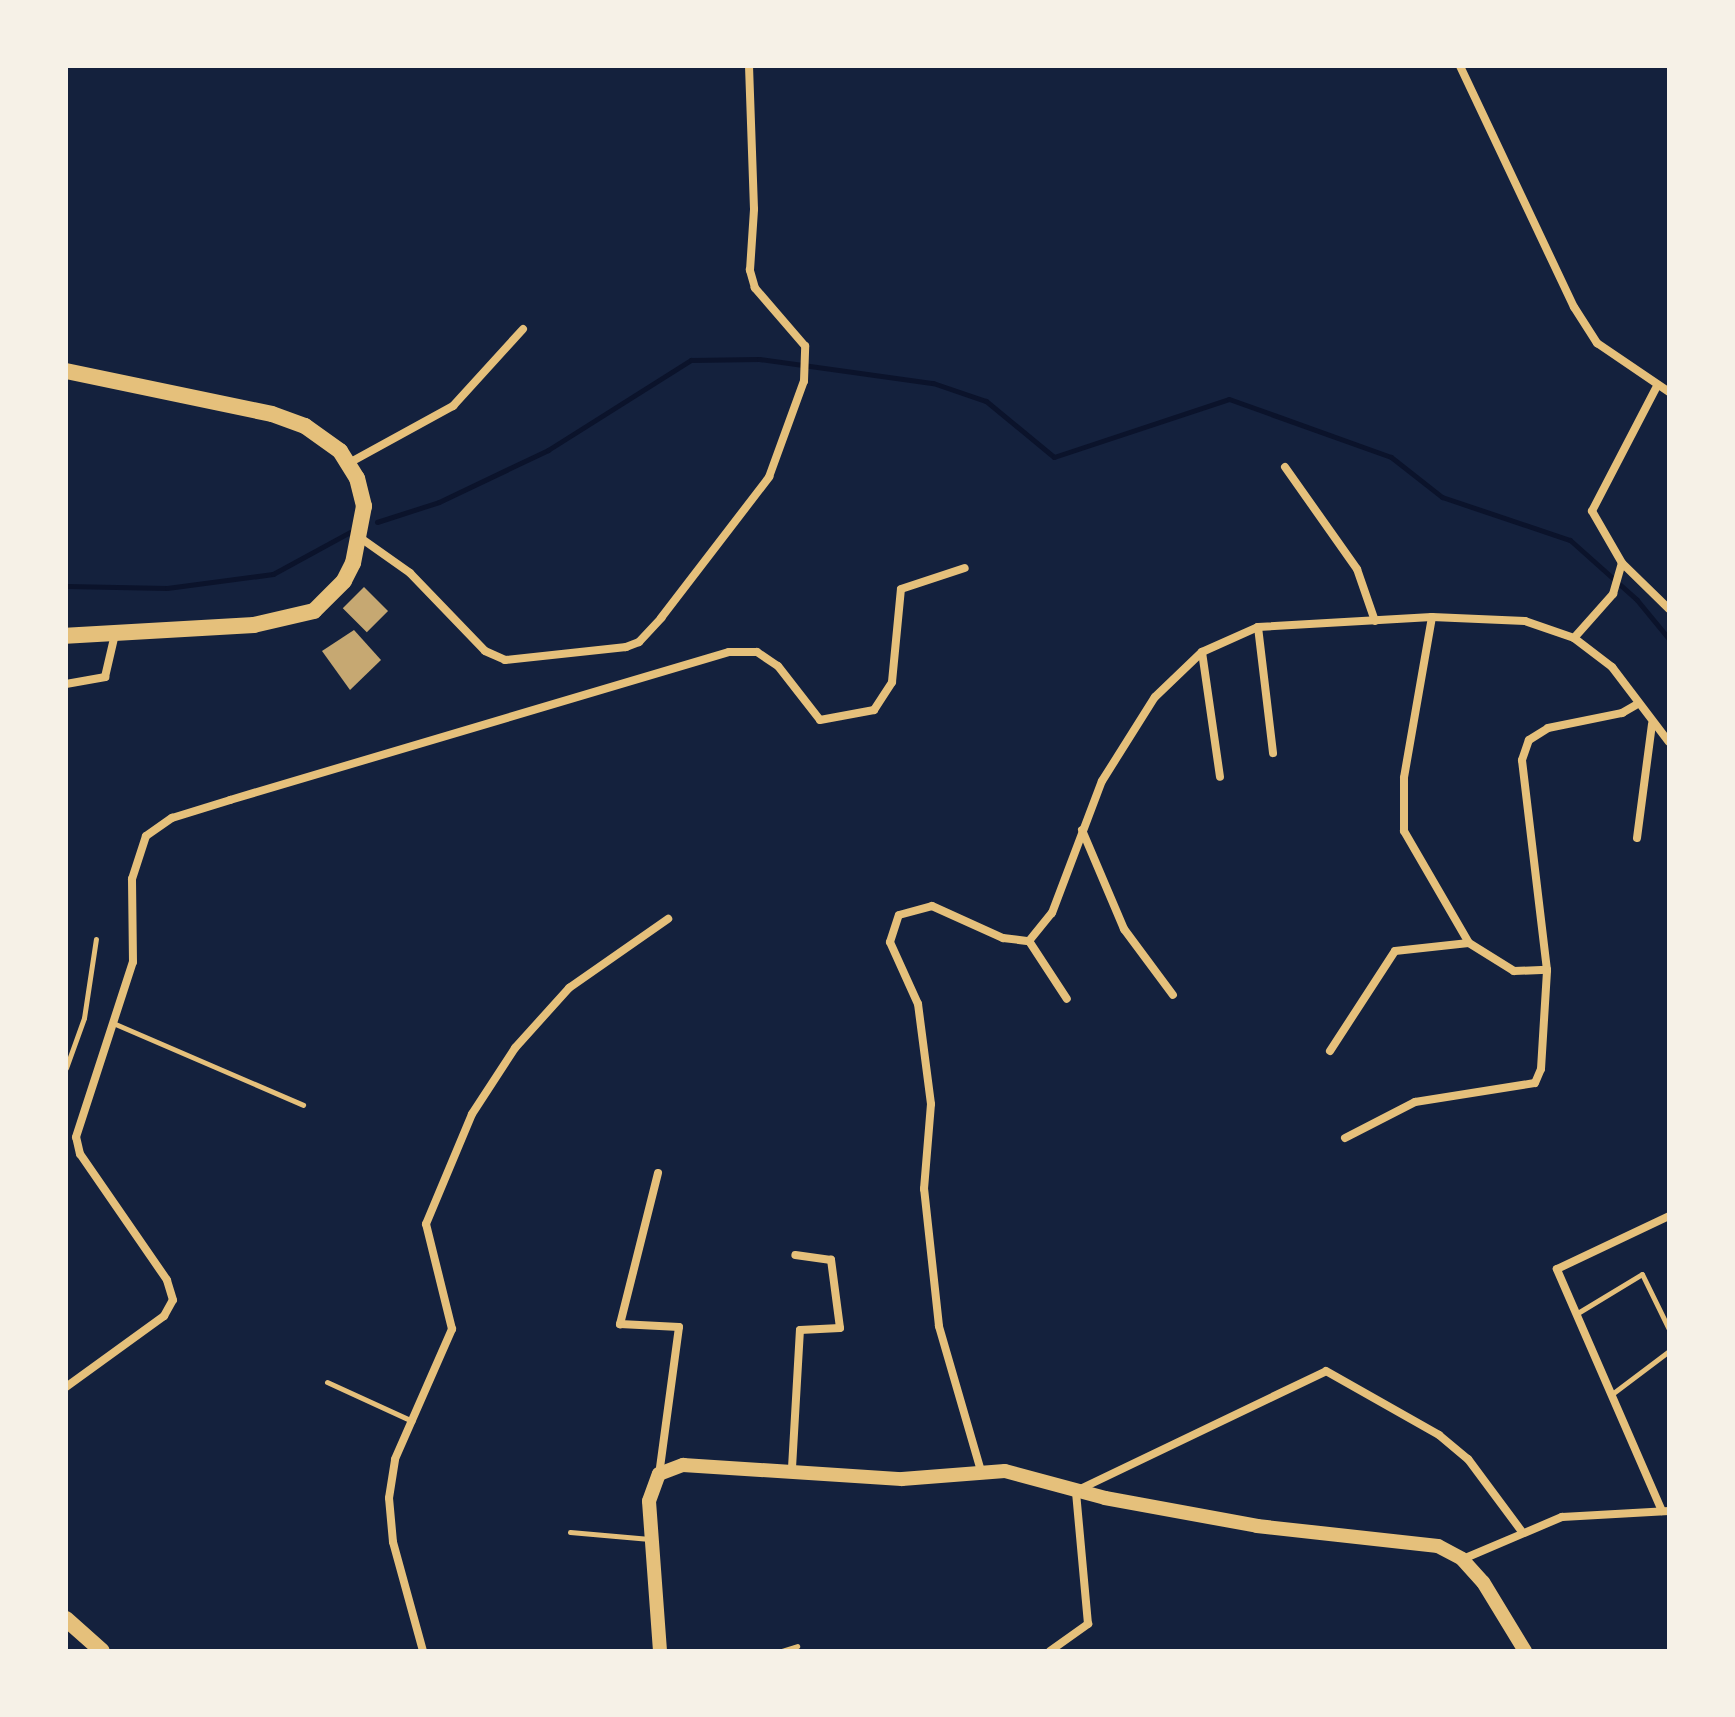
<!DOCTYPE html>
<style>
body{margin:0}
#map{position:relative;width:1735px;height:1717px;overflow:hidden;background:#14213d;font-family:"Crimson Pro",serif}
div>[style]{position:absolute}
.stream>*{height:5px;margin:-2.5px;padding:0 2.5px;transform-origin:2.5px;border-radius:2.5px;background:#0b132b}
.building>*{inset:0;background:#c6a872;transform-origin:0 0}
.service>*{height:5px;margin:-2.5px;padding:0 2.5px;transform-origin:2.5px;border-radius:2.5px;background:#e5c07b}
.minor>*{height:8px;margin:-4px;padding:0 4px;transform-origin:4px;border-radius:4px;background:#e5c07b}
.tertiary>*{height:14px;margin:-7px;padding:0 7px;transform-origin:7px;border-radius:7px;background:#e5c07b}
.primary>*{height:16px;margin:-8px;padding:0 8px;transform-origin:8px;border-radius:8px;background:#e5c07b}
span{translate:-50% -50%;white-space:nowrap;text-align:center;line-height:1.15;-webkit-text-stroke:8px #f6f1e7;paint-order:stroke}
.frame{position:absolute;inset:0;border:68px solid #f6f1e7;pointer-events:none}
</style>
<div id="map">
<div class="stream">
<i style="left:377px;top:522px;width:65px;rotate:-17.9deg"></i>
<i style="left:439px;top:502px;width:121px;rotate:-25.5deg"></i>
<i style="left:548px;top:450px;width:169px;rotate:-32.2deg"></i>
<i style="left:691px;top:360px;width:68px;rotate:-0.8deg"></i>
<i style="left:759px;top:359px;width:176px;rotate:7.9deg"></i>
<i style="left:933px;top:383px;width:56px;rotate:18.8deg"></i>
<i style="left:986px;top:401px;width:88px;rotate:39.5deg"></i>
<i style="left:1054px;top:457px;width:184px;rotate:-18.3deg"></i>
<i style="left:1229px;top:399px;width:172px;rotate:19.7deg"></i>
<i style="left:1391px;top:457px;width:65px;rotate:38.1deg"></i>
<i style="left:1442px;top:497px;width:135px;rotate:18.6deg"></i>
<i style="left:1570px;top:540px;width:90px;rotate:41.8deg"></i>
<i style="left:1637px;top:600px;width:50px;rotate:50.6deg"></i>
<i style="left:66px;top:586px;width:101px;rotate:1.1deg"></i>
<i style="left:167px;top:588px;width:107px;rotate:-7.5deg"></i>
<i style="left:273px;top:574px;width:88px;rotate:-28.6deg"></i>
</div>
<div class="building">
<i style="left:364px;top:587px;width:34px;height:30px;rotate:45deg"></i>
<i style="clip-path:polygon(354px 630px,381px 660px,350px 690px,322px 651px)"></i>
</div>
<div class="service">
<i style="left:113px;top:1023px;width:207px;rotate:23.3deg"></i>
<i style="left:66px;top:1068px;width:53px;rotate:-70.2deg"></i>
<i style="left:84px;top:1018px;width:80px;rotate:-81.4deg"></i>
<i style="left:1576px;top:1314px;width:77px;rotate:-31.2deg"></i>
<i style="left:1642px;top:1274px;width:61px;rotate:63.9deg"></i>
<i style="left:327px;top:1382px;width:94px;rotate:24.6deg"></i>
<i style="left:1612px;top:1394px;width:71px;rotate:-37deg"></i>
<i style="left:570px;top:1532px;width:80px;rotate:5deg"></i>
<i style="left:782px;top:1651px;width:16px;rotate:-18deg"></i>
</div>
<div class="minor">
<i style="left:1460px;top:66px;width:267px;rotate:64.7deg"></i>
<i style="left:1574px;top:307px;width:43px;rotate:57.4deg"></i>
<i style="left:1597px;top:343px;width:87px;rotate:34.2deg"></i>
<i style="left:349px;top:463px;width:119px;rotate:-28.7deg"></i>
<i style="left:453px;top:406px;width:104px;rotate:-47.7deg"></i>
<i style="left:1285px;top:467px;width:125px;rotate:54.8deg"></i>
<i style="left:1357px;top:569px;width:55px;rotate:70.9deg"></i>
<i style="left:362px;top:539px;width:59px;rotate:35.3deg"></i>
<i style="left:410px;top:573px;width:108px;rotate:46.1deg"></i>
<i style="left:485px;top:651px;width:22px;rotate:24deg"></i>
<i style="left:505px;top:660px;width:122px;rotate:-6.1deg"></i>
<i style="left:626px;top:647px;width:14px;rotate:-21deg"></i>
<i style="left:639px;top:642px;width:33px;rotate:-47deg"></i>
<i style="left:661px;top:618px;width:178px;rotate:-52.5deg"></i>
<i style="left:769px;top:477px;width:102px;rotate:-70deg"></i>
<i style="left:804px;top:381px;width:35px;rotate:-88deg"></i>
<i style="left:805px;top:346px;width:77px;rotate:-130.8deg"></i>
<i style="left:755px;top:288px;width:19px;rotate:-106deg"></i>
<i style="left:750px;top:270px;width:61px;rotate:-86.2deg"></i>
<i style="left:754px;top:209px;width:143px;rotate:-92deg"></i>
<i style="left:1622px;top:563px;width:66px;rotate:44.4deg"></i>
<i style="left:1432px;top:617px;width:163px;rotate:99.9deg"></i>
<i style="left:1404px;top:778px;width:53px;rotate:90deg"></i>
<i style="left:1404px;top:831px;width:129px;rotate:59.9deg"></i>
<i style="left:1469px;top:943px;width:53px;rotate:31.9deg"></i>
<i style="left:1514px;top:971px;width:33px;rotate:-2deg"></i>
<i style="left:1258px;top:627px;width:127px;rotate:83.2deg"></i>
<i style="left:1574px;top:638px;width:59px;rotate:-48.4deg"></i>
<i style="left:1613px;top:594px;width:32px;rotate:-74deg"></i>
<i style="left:1622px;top:563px;width:60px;rotate:-120deg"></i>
<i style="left:1592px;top:511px;width:141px;rotate:-62.5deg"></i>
<i style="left:1202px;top:652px;width:126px;rotate:81.8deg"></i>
<i style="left:66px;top:684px;width:40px;rotate:-10deg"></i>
<i style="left:105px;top:677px;width:44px;rotate:-76.9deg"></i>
<i style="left:1082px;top:830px;width:108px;rotate:67deg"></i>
<i style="left:1124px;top:929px;width:82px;rotate:53.4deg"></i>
<i style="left:1637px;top:838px;width:115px;rotate:-82.5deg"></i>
<i style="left:1029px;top:941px;width:69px;rotate:56.8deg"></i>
<i style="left:1330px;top:1051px;width:119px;rotate:-57deg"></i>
<i style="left:1395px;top:951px;width:74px;rotate:-6.2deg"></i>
<i style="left:1345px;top:1138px;width:79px;rotate:-27.2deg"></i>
<i style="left:1415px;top:1102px;width:121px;rotate:-9deg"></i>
<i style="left:1535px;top:1083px;width:15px;rotate:-67deg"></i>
<i style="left:1541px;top:1069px;width:99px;rotate:-86.5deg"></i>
<i style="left:1547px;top:970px;width:211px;rotate:-96.8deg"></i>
<i style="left:1522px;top:760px;width:21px;rotate:-71deg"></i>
<i style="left:1529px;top:740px;width:22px;rotate:-32deg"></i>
<i style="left:1548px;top:728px;width:76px;rotate:-11.5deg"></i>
<i style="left:1622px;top:713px;width:16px;rotate:-30deg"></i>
<i style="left:658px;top:1173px;width:156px;rotate:104.1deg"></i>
<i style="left:620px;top:1324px;width:59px;rotate:2.9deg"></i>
<i style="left:679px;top:1327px;width:148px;rotate:97.7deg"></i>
<i style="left:66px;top:1387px;width:121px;rotate:-35.9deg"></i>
<i style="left:164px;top:1316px;width:18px;rotate:-61deg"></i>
<i style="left:173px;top:1300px;width:21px;rotate:-107deg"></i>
<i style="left:167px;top:1280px;width:153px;rotate:-124.6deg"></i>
<i style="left:80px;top:1154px;width:17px;rotate:-103deg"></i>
<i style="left:76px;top:1137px;width:184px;rotate:-72deg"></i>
<i style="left:133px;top:962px;width:83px;rotate:-90.7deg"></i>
<i style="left:132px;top:879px;width:45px;rotate:-72deg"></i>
<i style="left:146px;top:836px;width:32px;rotate:-35deg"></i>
<i style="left:172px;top:818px;width:61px;rotate:-17.2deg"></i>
<i style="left:230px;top:800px;width:520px;rotate:-16.52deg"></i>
<i style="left:729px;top:652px;width:28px"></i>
<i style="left:757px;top:652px;width:25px;rotate:34deg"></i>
<i style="left:778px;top:666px;width:68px;rotate:52.1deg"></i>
<i style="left:820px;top:720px;width:55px;rotate:-10.5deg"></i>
<i style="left:874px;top:710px;width:33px;rotate:-57deg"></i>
<i style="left:892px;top:682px;width:93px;rotate:-84.5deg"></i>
<i style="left:901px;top:589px;width:67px;rotate:-18.2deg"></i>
<i style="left:792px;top:1468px;width:138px;rotate:-86.7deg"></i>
<i style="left:800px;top:1330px;width:40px;rotate:-2.9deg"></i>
<i style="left:840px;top:1328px;width:69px;rotate:-97.5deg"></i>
<i style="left:831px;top:1260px;width:36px;rotate:-172deg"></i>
<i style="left:981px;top:1471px;width:151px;rotate:-106.2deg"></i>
<i style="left:939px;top:1326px;width:138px;rotate:-96.2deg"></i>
<i style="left:924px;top:1189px;width:85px;rotate:-85.3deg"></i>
<i style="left:931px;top:1104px;width:101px;rotate:-97.4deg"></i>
<i style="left:918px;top:1004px;width:68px;rotate:-114.3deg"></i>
<i style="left:890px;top:942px;width:28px;rotate:-72deg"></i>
<i style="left:899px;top:915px;width:34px;rotate:-15deg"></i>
<i style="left:932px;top:906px;width:78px;rotate:24.3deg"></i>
<i style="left:1003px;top:938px;width:26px;rotate:7deg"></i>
<i style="left:1029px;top:941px;width:36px;rotate:-51deg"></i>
<i style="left:1052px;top:913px;width:141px;rotate:-69.3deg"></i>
<i style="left:1102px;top:781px;width:99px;rotate:-57.8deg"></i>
<i style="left:1155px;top:697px;width:65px;rotate:-43.8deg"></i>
<i style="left:1202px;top:652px;width:61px;rotate:-24.1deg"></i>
<i style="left:1258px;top:627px;width:174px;rotate:-3.3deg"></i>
<i style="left:1432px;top:617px;width:93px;rotate:2.5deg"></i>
<i style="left:1525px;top:621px;width:52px;rotate:19.1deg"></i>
<i style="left:1574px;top:638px;width:48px;rotate:37.3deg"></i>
<i style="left:1612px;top:667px;width:94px;rotate:52.8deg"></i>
<i style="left:1662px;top:1511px;width:264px;rotate:-113.5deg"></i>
<i style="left:1557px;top:1269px;width:124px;rotate:-25.3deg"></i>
<i style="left:1463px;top:1559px;width:108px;rotate:-23deg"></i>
<i style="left:1562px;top:1517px;width:107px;rotate:-3.2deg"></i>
<i style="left:423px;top:1651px;width:113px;rotate:-105.4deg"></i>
<i style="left:393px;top:1542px;width:44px;rotate:-95.2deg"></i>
<i style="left:389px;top:1498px;width:39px;rotate:-81deg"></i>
<i style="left:395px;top:1459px;width:142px;rotate:-66.3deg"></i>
<i style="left:452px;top:1329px;width:108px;rotate:-103.9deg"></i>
<i style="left:426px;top:1224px;width:119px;rotate:-67.3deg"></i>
<i style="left:472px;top:1114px;width:79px;rotate:-56.9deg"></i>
<i style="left:515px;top:1048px;width:81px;rotate:-48deg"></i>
<i style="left:569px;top:988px;width:121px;rotate:-34.9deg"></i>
<i style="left:1050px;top:1651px;width:47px;rotate:-35.4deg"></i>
<i style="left:1088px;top:1624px;width:134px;rotate:-95.2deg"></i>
<i style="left:1076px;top:1491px;width:277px;rotate:-25.6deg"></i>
<i style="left:1326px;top:1371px;width:130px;rotate:29.5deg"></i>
<i style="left:1439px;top:1435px;width:38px;rotate:40deg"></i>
<i style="left:1468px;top:1459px;width:92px;rotate:53.4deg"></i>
</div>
<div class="tertiary">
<i style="left:660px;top:1651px;width:150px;rotate:-94.2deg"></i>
<i style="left:649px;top:1501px;width:29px;rotate:-70deg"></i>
<i style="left:659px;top:1474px;width:26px;rotate:-21deg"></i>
<i style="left:683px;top:1465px;width:219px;rotate:3.7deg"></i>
<i style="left:902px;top:1479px;width:103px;rotate:-4.4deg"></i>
<i style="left:1005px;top:1471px;width:104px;rotate:15.1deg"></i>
<i style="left:1105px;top:1498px;width:155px;rotate:10.4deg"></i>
<i style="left:1257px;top:1526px;width:182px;rotate:6.3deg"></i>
<i style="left:1438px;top:1546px;width:27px;rotate:28deg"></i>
<i style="left:1462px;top:1559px;width:31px;rotate:48deg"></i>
<i style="left:1483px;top:1582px;width:81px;rotate:58.7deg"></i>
</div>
<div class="primary">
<i style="left:66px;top:371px;width:210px;rotate:11.8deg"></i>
<i style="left:272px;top:414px;width:35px;rotate:20deg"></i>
<i style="left:305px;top:426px;width:43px;rotate:35.5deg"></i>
<i style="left:340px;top:451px;width:32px;rotate:58deg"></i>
<i style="left:357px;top:478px;width:29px;rotate:76deg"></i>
<i style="left:364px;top:506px;width:58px;rotate:100.9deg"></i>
<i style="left:353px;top:563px;width:20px;rotate:117deg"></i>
<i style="left:344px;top:581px;width:42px;rotate:135deg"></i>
<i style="left:314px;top:611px;width:62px;rotate:166.9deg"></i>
<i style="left:254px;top:625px;width:188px;rotate:176.7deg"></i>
<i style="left:66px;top:1619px;width:48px;rotate:41.6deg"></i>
</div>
<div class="frame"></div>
</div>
